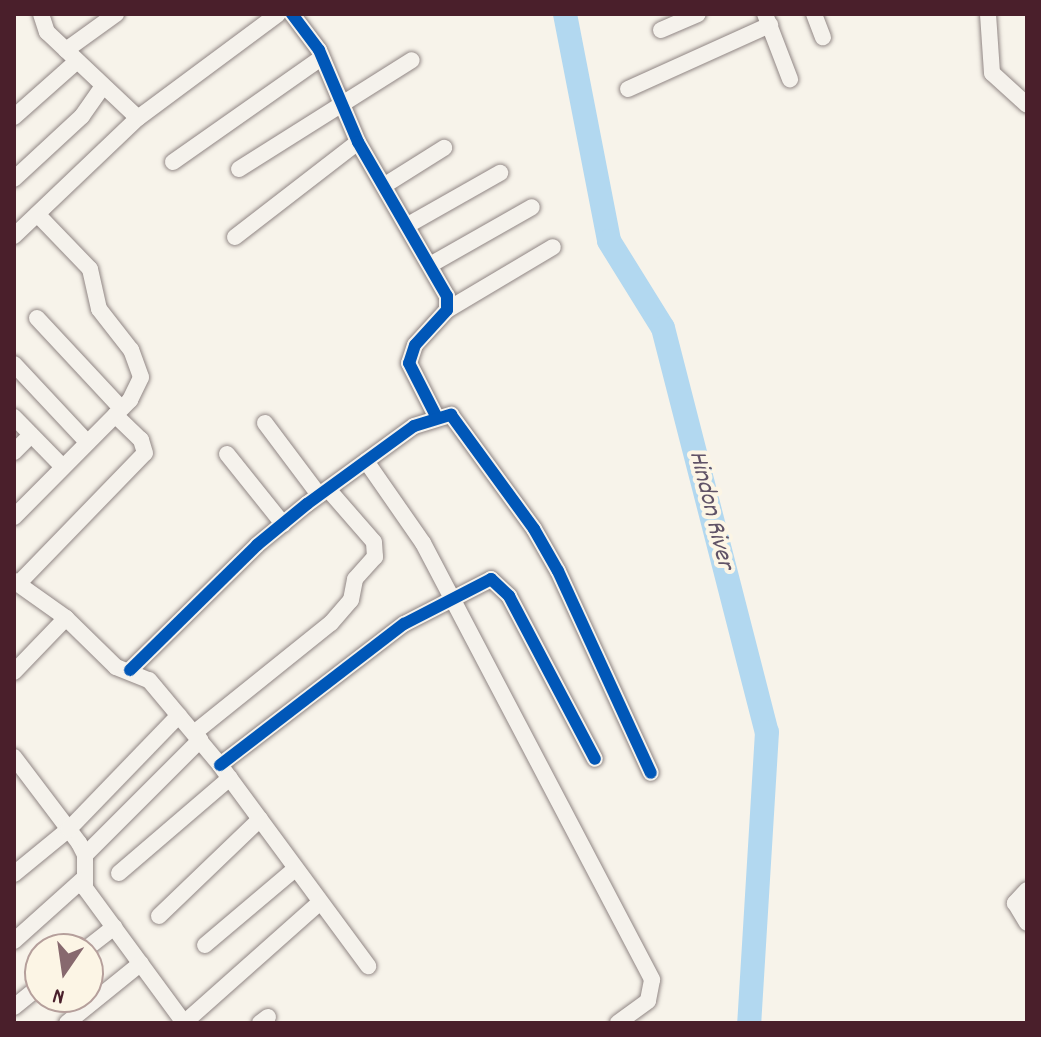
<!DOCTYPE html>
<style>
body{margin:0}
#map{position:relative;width:1041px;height:1037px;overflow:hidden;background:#f7f3ea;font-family:Dekko,sans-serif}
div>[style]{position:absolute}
.river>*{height:24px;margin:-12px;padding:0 12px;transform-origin:12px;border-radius:12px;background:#b2d8f0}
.roads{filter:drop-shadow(0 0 2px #908684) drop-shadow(0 0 2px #908684)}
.street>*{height:16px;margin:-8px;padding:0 8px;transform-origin:8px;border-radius:8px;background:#f5f2ec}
.cycleway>*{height:12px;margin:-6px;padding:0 6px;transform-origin:6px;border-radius:6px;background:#0057b8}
span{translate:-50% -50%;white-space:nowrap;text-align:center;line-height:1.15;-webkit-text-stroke:8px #fcf5e5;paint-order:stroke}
.water-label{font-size:26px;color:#605367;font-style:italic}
.frame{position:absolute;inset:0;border:16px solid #4a1f2b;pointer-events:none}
.north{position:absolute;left:24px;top:933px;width:80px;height:80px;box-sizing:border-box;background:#fcf5e5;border:2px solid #b59f9b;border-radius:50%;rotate:193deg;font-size:22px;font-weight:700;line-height:32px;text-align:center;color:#4a1f2b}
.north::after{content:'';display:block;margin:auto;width:28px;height:36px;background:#87696e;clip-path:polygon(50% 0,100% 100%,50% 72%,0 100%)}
</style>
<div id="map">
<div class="river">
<i style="left:565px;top:14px;width:231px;rotate:79deg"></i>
<i style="left:609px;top:241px;width:102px;rotate:58.2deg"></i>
<i style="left:663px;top:328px;width:417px;rotate:75.6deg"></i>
<i style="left:767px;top:732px;width:292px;rotate:93.5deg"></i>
</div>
<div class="roads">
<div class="street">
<i style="left:41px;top:14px;width:19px;rotate:72deg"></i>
<i style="left:47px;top:32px;width:125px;rotate:43.4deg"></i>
<i style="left:292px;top:14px;width:45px;rotate:53.1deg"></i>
<i style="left:319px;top:50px;width:100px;rotate:67deg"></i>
<i style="left:358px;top:142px;width:178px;rotate:60deg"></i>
<i style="left:447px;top:296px;width:14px;rotate:90deg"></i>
<i style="left:447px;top:310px;width:47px;rotate:132.4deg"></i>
<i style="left:415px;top:345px;width:19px;rotate:108deg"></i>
<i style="left:409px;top:363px;width:59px;rotate:63deg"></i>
<i style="left:765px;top:14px;width:70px;rotate:69deg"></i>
<i style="left:814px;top:14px;width:25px;rotate:69deg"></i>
<i style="left:988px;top:14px;width:59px;rotate:86.1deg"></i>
<i style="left:992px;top:73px;width:47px;rotate:42.4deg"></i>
<i style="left:661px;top:30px;width:40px;rotate:-23.4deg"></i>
<i style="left:66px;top:50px;width:62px;rotate:-35.8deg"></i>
<i style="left:628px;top:89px;width:156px;rotate:-24.3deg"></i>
<i style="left:14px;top:117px;width:84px;rotate:-41.6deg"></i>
<i style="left:173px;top:162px;width:181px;rotate:-35.1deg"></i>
<i style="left:239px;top:169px;width:204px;rotate:-32.2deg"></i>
<i style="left:14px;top:179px;width:93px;rotate:-42.8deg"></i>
<i style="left:82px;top:116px;width:35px;rotate:-55deg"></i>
<i style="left:385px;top:185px;width:70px;rotate:-32.1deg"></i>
<i style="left:408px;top:225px;width:106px;rotate:-29.5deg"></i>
<i style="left:14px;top:236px;width:171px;rotate:-43.6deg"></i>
<i style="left:138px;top:118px;width:174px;rotate:-36.6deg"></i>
<i style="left:235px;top:237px;width:155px;rotate:-37.7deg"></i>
<i style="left:430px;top:265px;width:117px;rotate:-29.6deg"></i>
<i style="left:447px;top:310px;width:123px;rotate:-30.7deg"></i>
<i style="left:37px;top:318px;width:123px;rotate:47deg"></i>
<i style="left:14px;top:364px;width:107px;rotate:46.9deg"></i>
<i style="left:14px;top:417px;width:70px;rotate:45.6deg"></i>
<i style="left:265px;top:423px;width:90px;rotate:53.1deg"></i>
<i style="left:14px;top:452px;width:24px;rotate:-45deg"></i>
<i style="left:227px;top:454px;width:90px;rotate:51.3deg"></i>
<i style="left:366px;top:461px;width:100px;rotate:55.2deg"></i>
<i style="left:423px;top:543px;width:493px;rotate:62.3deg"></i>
<i style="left:652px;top:980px;width:21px;rotate:101deg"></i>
<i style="left:648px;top:1001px;width:37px;rotate:144deg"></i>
<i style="left:14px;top:517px;width:165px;rotate:-45.2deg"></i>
<i style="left:130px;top:400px;width:25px;rotate:-64deg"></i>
<i style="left:141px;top:377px;width:29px;rotate:-110deg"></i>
<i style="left:131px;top:350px;width:52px;rotate:-128deg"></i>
<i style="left:99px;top:309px;width:41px;rotate:-102.7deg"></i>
<i style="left:90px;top:269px;width:76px;rotate:-133.9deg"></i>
<i style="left:14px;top:581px;width:64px;rotate:35.4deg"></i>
<i style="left:66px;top:618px;width:70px;rotate:44.4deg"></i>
<i style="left:116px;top:667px;width:35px;rotate:22deg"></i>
<i style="left:149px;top:680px;width:111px;rotate:50.1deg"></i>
<i style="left:220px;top:765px;width:250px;rotate:53.6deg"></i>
<i style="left:18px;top:584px;width:182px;rotate:-45.9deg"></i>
<i style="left:145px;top:453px;width:14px;rotate:-107deg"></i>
<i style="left:141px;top:440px;width:36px;rotate:-136deg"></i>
<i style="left:130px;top:670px;width:178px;rotate:-44.5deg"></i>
<i style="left:257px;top:545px;width:65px;rotate:-39.4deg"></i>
<i style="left:307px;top:504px;width:132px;rotate:-36.1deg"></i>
<i style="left:414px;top:426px;width:39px;rotate:-17deg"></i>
<i style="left:451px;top:415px;width:141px;rotate:53.9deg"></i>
<i style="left:534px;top:529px;width:48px;rotate:60.3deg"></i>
<i style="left:558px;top:571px;width:222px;rotate:65.3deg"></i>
<i style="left:14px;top:672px;width:75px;rotate:-46.1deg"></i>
<i style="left:194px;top:733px;width:176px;rotate:-38.8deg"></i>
<i style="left:331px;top:623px;width:30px;rotate:-49deg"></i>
<i style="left:351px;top:600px;width:21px;rotate:-79deg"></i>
<i style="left:355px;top:579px;width:30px;rotate:-48deg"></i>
<i style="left:375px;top:557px;width:15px;rotate:-94deg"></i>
<i style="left:374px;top:542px;width:70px;rotate:-131deg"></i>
<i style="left:14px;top:757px;width:108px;rotate:52.9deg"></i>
<i style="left:79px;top:843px;width:13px;rotate:63deg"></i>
<i style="left:85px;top:855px;width:33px;rotate:90deg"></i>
<i style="left:85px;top:888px;width:167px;rotate:53.7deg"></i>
<i style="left:220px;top:765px;width:232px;rotate:-37.5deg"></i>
<i style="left:404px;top:624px;width:98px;rotate:-27.3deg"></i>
<i style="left:491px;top:579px;width:25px;rotate:43deg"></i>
<i style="left:509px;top:596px;width:184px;rotate:62.2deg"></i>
<i style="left:85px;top:855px;width:163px;rotate:-45deg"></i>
<i style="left:119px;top:873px;width:146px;rotate:-40.6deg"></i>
<i style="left:14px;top:874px;width:71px;rotate:-39.3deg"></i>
<i style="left:69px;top:829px;width:158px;rotate:-46deg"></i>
<i style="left:1027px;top:890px;width:18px;rotate:133deg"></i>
<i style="left:1015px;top:903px;width:23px;rotate:59deg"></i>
<i style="left:159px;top:916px;width:140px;rotate:-43.8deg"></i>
<i style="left:14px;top:941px;width:91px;rotate:-41.9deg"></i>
<i style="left:205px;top:945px;width:118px;rotate:-40.2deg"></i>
<i style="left:86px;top:949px;width:36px;rotate:-38deg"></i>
<i style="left:14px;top:1007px;width:33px;rotate:-39deg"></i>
<i style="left:67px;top:1023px;width:95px;rotate:-39deg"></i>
<i style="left:184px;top:1023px;width:181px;rotate:-41.6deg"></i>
<i style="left:260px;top:1023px;width:10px;rotate:-37deg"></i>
</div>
</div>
<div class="cycleway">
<i style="left:292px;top:14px;width:45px;rotate:53.1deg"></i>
<i style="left:319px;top:50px;width:100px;rotate:67deg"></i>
<i style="left:358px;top:142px;width:178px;rotate:60deg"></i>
<i style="left:447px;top:296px;width:14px;rotate:90deg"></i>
<i style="left:447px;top:310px;width:47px;rotate:132.4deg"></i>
<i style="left:415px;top:345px;width:19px;rotate:108deg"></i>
<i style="left:409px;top:363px;width:59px;rotate:63deg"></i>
<i style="left:130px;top:670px;width:178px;rotate:-44.5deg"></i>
<i style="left:257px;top:545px;width:65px;rotate:-39.4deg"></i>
<i style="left:307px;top:504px;width:132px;rotate:-36.1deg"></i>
<i style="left:414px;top:426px;width:39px;rotate:-17deg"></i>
<i style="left:451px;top:415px;width:141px;rotate:53.9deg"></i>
<i style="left:534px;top:529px;width:48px;rotate:60.3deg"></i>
<i style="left:558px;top:571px;width:222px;rotate:65.3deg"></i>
<i style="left:220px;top:765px;width:232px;rotate:-37.5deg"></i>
<i style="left:404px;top:624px;width:98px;rotate:-27.3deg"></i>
<i style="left:491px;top:579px;width:25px;rotate:43deg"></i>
<i style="left:509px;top:596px;width:184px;rotate:62.2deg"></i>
</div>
<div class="water-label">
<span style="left:710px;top:510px;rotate:76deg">Hindon River</span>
</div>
<div class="frame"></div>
<div class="north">N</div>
</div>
